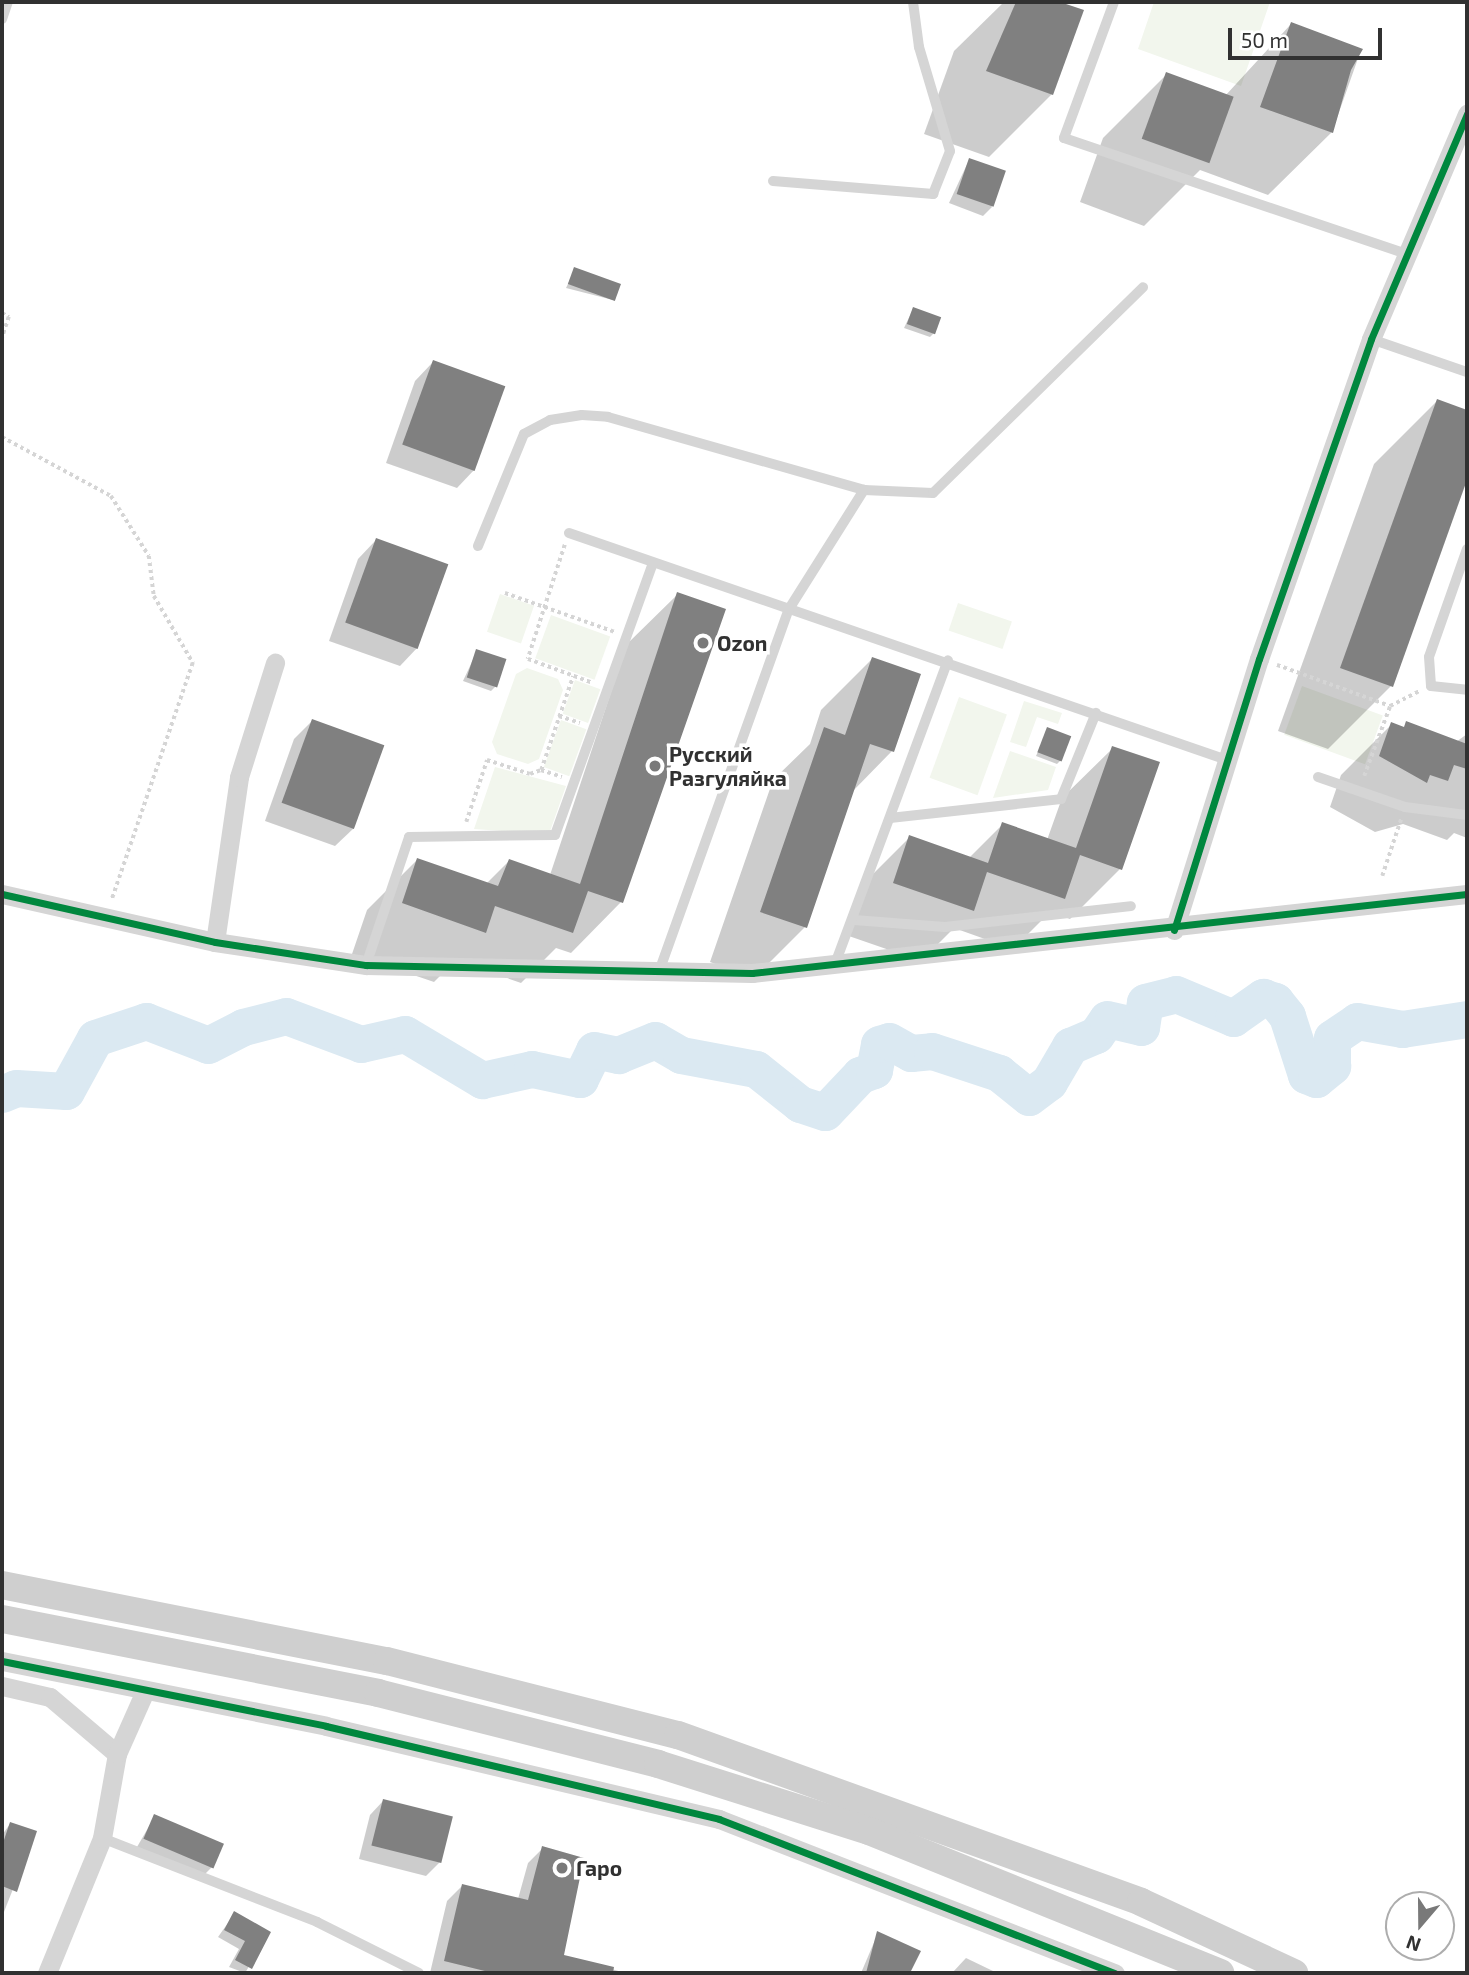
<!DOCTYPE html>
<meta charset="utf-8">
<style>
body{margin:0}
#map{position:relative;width:1469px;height:1975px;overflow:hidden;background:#fff;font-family:"Exo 2",sans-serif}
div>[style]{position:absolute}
.green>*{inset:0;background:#f2f6ed;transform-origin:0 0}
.shadow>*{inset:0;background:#0003}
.river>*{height:37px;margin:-18.5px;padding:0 18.5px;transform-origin:18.5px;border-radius:18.5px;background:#dbe9f2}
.building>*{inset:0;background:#808080;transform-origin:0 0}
.path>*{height:3.5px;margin-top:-1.75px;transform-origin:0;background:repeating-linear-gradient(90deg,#d5d5d5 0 3.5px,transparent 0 7px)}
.service>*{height:10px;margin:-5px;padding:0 5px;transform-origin:5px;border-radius:5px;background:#d5d5d5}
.minor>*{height:19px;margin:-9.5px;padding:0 9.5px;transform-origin:9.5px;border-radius:9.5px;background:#d5d5d5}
.secondary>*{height:28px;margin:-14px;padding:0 14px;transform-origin:14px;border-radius:14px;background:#cfcfcf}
.cycleway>*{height:7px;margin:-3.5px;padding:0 3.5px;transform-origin:3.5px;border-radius:3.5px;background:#00873e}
.dots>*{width:19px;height:19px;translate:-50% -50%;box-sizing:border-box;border:4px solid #fff;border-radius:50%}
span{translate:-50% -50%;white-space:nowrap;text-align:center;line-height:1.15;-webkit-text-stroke:7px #fff;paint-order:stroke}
.poi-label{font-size:21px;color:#313131;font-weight:700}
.left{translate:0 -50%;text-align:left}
.frame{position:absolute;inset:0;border:4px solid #313131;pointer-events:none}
.north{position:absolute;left:1385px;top:1891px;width:70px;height:70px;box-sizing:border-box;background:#fff;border:2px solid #adadad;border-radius:50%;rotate:200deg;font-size:19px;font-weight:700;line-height:28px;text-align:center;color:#313131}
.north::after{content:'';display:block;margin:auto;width:24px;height:32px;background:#797979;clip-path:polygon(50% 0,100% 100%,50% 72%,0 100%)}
.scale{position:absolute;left:1228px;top:28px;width:154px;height:32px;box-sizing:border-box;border:4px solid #313131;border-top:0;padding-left:9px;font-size:21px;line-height:24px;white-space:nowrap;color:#313131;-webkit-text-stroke:5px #fff;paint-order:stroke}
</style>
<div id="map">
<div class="green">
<i style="clip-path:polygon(1154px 2px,1270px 2px,1241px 86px,1138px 49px)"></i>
<i style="left:500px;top:594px;width:36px;height:40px;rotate:19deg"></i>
<i style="left:958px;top:603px;width:57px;height:29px;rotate:19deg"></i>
<i style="left:551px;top:615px;width:63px;height:46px;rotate:20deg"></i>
<i style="clip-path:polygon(527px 668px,558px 679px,563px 690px,539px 759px,528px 764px,497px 754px,492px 742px,516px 674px)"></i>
<i style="left:575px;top:680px;width:27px;height:36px;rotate:20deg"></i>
<i style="left:1302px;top:686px;width:86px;height:52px;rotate:20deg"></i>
<i style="left:959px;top:697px;width:51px;height:86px;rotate:20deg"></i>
<i style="clip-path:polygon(1024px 701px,1062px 713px,1058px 724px,1037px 717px,1026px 747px,1010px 742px)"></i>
<i style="left:561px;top:720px;width:27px;height:50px;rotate:20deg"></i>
<i style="clip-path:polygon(1010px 751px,1056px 767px,1048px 790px,993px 798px)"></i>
<i style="clip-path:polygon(495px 767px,566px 786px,549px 834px,474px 829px)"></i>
</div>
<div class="shadow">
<i style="clip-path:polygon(1004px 2px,1055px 2px,1082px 11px,1052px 94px,989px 157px,924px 134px,954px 51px)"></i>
<i style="clip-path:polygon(1291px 24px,1361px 50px,1332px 132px,1268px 195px,1200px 170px,1144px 226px,1080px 202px,1103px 138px,1167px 74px,1225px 96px)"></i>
<i style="clip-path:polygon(969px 160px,992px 207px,983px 216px,949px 203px)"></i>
<i style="clip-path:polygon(575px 269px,613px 300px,566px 288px)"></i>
<i style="clip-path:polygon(913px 309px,934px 333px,930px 337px,904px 328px)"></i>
<i style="clip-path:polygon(433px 362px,475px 469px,457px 488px,386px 463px,415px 381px)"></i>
<i style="clip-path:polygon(1437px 401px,1467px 412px,1467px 474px,1391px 686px,1328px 749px,1278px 731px,1374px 464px)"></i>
<i style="clip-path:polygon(376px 540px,418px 647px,400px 666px,329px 641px,358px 559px)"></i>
<i style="clip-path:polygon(678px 594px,621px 902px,571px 953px,556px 948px,521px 983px,456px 960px,434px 982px,352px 954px,367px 910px,417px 860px,486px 884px,509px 861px,550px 875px,627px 644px)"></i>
<i style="clip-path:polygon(477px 651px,495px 687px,491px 691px,463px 681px)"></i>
<i style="clip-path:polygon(872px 659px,892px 751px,852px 792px,805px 927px,754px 978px,710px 962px,773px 780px,810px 744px,821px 710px)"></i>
<i style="clip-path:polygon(312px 721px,354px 828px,335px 846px,265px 821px,294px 739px)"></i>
<i style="clip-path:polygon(1392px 724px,1456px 742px,1467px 734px,1467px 838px,1454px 833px,1447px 840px,1403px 824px,1375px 832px,1330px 807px,1341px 775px)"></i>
<i style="clip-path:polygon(1048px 729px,1061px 760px,1057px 764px,1036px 756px)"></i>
<i style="clip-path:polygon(1113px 748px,1120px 869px,1070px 919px,1050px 912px,1013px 949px,954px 928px,921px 961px,843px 934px,859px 888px,910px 837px,969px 858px,1003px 824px,1047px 840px,1062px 798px)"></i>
<i style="clip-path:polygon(383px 1801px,440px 1862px,426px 1876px,359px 1859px,370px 1815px)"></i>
<i style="clip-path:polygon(155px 1816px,212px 1867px,204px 1875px,137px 1847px)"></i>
<i style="clip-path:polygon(10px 1824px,35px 1833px,2px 1917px,2px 1835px)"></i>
<i style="clip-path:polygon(543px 1848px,562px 1956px,626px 1973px,430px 1973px,447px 1901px,463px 1885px,518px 1899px,528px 1863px)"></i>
<i style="clip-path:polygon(235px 1913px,269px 1933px,245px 1973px,229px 1967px,239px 1949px,218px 1937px)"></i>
<i style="clip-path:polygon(878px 1933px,918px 1952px,908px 1973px,861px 1973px)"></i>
<i style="clip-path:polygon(966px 1958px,993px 1971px,992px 1973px,952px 1973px)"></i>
</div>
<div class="river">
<i style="left:2px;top:1094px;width:15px;rotate:-23deg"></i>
<i style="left:16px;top:1088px;width:50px;rotate:3.4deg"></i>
<i style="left:66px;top:1091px;width:60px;rotate:-61.3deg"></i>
<i style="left:95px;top:1038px;width:54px;rotate:-18.4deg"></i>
<i style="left:146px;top:1021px;width:66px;rotate:21.2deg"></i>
<i style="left:208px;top:1045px;width:39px;rotate:-27deg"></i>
<i style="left:243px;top:1027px;width:44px;rotate:-14.3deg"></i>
<i style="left:286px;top:1016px;width:80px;rotate:20.5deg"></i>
<i style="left:361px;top:1044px;width:45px;rotate:-12.8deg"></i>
<i style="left:405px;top:1034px;width:90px;rotate:30.9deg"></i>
<i style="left:482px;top:1080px;width:51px;rotate:-12.4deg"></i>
<i style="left:532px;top:1069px;width:49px;rotate:11.8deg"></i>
<i style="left:580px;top:1079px;width:32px;rotate:-64deg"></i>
<i style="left:594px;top:1050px;width:25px;rotate:12deg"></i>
<i style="left:618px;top:1055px;width:40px;rotate:-22deg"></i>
<i style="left:655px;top:1040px;width:30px;rotate:30deg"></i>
<i style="left:681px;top:1055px;width:76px;rotate:10.6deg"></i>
<i style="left:756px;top:1069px;width:56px;rotate:38.5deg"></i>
<i style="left:800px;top:1104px;width:26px;rotate:18deg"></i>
<i style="left:825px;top:1112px;width:51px;rotate:-46.6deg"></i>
<i style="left:860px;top:1075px;width:15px;rotate:-20deg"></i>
<i style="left:874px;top:1070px;width:26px;rotate:-79deg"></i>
<i style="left:879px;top:1044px;width:10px;rotate:-17deg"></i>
<i style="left:889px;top:1041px;width:25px;rotate:29deg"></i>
<i style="left:911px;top:1053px;width:21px;rotate:-5deg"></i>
<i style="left:932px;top:1051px;width:71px;rotate:18.2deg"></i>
<i style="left:999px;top:1073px;width:38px;rotate:39deg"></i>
<i style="left:1029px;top:1097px;width:25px;rotate:-37deg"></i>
<i style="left:1049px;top:1082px;width:42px;rotate:-59.7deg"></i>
<i style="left:1070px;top:1046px;width:28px;rotate:-23deg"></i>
<i style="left:1096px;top:1035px;width:19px;rotate:-55deg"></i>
<i style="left:1107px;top:1019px;width:35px;rotate:13deg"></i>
<i style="left:1141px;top:1027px;width:25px;rotate:-81deg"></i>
<i style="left:1145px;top:1002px;width:32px;rotate:-14deg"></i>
<i style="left:1176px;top:994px;width:62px;rotate:22.8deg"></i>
<i style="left:1233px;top:1018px;width:37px;rotate:-35deg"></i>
<i style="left:1263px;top:997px;width:13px;rotate:18deg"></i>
<i style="left:1275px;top:1001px;width:19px;rotate:51deg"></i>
<i style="left:1287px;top:1016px;width:62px;rotate:72.1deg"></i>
<i style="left:1306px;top:1075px;width:11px;rotate:22deg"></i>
<i style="left:1316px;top:1079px;width:21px;rotate:-39deg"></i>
<i style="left:1332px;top:1066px;width:28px;rotate:-90deg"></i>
<i style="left:1332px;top:1038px;width:30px;rotate:-34deg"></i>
<i style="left:1357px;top:1021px;width:46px;rotate:10.1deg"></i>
<i style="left:1402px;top:1029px;width:66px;rotate:-8.7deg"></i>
</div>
<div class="building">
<i style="clip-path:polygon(1016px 2px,1060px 2px,1084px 10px,1053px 95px,986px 71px)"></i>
<i style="clip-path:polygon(1291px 22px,1363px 49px,1351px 70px,1333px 133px,1260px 107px)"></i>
<i style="left:1166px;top:72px;width:72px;height:71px;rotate:20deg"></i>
<i style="left:969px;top:158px;width:39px;height:38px;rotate:19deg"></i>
<i style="left:574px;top:267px;width:50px;height:18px;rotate:20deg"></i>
<i style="left:913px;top:307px;width:30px;height:18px;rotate:20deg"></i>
<i style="left:433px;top:360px;width:77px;height:90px;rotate:20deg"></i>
<i style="clip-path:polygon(1437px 399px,1467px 410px,1467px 480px,1393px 687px,1340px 668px)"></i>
<i style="left:376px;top:538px;width:77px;height:90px;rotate:20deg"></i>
<i style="clip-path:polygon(677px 592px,726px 609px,623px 903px,588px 891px,573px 933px,495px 906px,486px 933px,402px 903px,417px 858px,498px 886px,509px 859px,580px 884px)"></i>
<i style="left:476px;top:649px;width:32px;height:30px;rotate:18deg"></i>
<i style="clip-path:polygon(872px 657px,921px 674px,894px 752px,870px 744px,807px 928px,760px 912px,824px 727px,845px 735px)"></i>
<i style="left:312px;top:719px;width:77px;height:89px;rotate:20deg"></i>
<i style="clip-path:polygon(1406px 721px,1467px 744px,1467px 769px,1454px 765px,1448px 781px,1430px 775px,1427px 783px,1379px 756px,1391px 722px,1404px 727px)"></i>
<i style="left:1047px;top:727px;width:26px;height:27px;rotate:21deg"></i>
<i style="clip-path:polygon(1112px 746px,1160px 762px,1122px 870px,1080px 855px,1065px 899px,987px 872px,974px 911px,893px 883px,909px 835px,988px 863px,1002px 822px,1076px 848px)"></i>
<i style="left:383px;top:1799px;width:72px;height:48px;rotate:14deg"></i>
<i style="left:154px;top:1814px;width:76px;height:27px;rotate:23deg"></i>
<i style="clip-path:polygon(10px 1822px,37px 1831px,17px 1892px,2px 1886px,2px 1846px)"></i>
<i style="clip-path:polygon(542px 1846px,584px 1858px,564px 1955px,614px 1967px,613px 1973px,493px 1973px,444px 1961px,462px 1884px,528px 1900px)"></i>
<i style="clip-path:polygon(234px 1911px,271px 1932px,252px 1969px,235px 1960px,245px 1941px,224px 1930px)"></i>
<i style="clip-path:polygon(877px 1931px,921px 1951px,910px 1973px,866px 1973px)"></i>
</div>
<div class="path">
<i style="left:2px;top:313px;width:8px;rotate:30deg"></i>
<i style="left:9px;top:317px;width:22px;rotate:108deg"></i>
<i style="left:2px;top:437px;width:124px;rotate:28.4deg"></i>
<i style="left:111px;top:496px;width:71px;rotate:57.7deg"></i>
<i style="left:149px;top:556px;width:40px;rotate:82.9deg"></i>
<i style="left:154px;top:596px;width:78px;rotate:59.8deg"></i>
<i style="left:193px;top:663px;width:250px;rotate:108.9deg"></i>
<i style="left:565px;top:545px;width:120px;rotate:108deg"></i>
<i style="left:528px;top:659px;width:69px;rotate:20.3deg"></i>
<i style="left:505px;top:593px;width:117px;rotate:19.5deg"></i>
<i style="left:1277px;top:665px;width:120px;rotate:19.9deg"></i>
<i style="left:559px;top:716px;width:22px;rotate:18deg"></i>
<i style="left:541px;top:770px;width:22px;rotate:18deg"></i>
<i style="left:1364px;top:776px;width:75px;rotate:-69.6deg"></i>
<i style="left:1390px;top:706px;width:33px;rotate:-27deg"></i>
<i style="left:466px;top:822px;width:65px;rotate:-71.3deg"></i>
<i style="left:487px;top:760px;width:45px;rotate:18deg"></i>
<i style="left:530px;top:774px;width:12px;rotate:-20deg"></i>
<i style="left:541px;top:770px;width:99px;rotate:-71.2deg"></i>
<i style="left:1382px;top:876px;width:60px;rotate:-71.6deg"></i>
</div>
<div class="service">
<i style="left:1114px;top:2px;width:145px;rotate:110.2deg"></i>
<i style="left:1064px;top:138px;width:361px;rotate:18.7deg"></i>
<i style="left:2px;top:19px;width:18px;rotate:-71deg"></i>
<i style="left:773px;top:181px;width:161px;rotate:4.6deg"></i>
<i style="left:933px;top:194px;width:46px;rotate:-68.4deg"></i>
<i style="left:950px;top:151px;width:109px;rotate:-106.6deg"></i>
<i style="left:919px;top:47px;width:45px;rotate:-97.6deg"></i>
<i style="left:1371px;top:339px;width:102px;rotate:19deg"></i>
<i style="left:569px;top:533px;width:699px;rotate:19.03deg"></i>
<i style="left:478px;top:546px;width:121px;rotate:-67.7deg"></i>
<i style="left:524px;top:434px;width:30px;rotate:-28deg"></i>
<i style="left:550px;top:420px;width:32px;rotate:-9deg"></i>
<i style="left:582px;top:415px;width:26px;rotate:4deg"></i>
<i style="left:608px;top:417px;width:266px;rotate:15.9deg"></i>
<i style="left:864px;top:490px;width:69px;rotate:2.5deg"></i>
<i style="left:933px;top:493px;width:294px;rotate:-44.4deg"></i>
<i style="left:1467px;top:549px;width:114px;rotate:109.4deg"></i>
<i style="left:1429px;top:657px;width:29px;rotate:86deg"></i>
<i style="left:1431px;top:686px;width:36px;rotate:6deg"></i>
<i style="left:1318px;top:777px;width:92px;rotate:19deg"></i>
<i style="left:1405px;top:807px;width:63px;rotate:7.4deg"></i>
<i style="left:890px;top:818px;width:172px;rotate:-6.3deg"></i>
<i style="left:1061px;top:799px;width:93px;rotate:-67.9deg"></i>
<i style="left:854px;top:920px;width:91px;rotate:4.4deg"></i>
<i style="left:945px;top:927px;width:187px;rotate:-6.4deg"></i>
<i style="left:835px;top:964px;width:324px;rotate:-69.6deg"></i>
<i style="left:366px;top:965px;width:135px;rotate:-71.4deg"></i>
<i style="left:409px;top:837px;width:146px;rotate:-0.8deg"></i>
<i style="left:555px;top:835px;width:289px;rotate:-70.2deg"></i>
<i style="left:661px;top:966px;width:379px;rotate:-70.3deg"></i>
<i style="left:789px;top:609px;width:141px;rotate:-57.8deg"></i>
<i style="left:102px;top:1838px;width:231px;rotate:21.3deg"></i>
<i style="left:317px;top:1922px;width:114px;rotate:26.6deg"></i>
</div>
<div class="minor">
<i style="left:2px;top:894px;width:218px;rotate:12.7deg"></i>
<i style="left:215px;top:942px;width:153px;rotate:8.7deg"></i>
<i style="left:366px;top:965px;width:386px;rotate:1.2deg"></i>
<i style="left:752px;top:973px;width:719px;rotate:-6.31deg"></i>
<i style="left:1174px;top:930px;width:284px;rotate:-72.6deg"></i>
<i style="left:1259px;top:659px;width:339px;rotate:-70.7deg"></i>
<i style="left:1371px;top:339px;width:245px;rotate:-66.9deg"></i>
<i style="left:215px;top:942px;width:167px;rotate:-81.7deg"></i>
<i style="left:239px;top:777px;width:120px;rotate:-72.5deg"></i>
<i style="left:2px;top:1661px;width:330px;rotate:11.3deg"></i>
<i style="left:326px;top:1726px;width:404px;rotate:13.3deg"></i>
<i style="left:719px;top:1819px;width:425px;rotate:21.3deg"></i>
<i style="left:2px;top:1686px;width:49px;rotate:12.9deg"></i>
<i style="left:50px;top:1697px;width:88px;rotate:40.4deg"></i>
<i style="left:47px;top:1973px;width:146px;rotate:-67.8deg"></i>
<i style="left:102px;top:1838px;width:85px;rotate:-79.9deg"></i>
<i style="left:117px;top:1754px;width:69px;rotate:-66deg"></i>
</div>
<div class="secondary">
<i style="left:2px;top:1585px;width:392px;rotate:11.2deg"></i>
<i style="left:387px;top:1661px;width:300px;rotate:14.3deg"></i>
<i style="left:678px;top:1735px;width:492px;rotate:19.8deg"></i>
<i style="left:1141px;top:1902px;width:169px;rotate:24.9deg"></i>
<i style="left:2px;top:1619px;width:383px;rotate:11.1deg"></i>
<i style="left:378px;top:1693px;width:289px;rotate:14.2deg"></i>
<i style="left:658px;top:1764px;width:221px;rotate:17.6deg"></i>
<i style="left:869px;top:1831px;width:379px;rotate:22deg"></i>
</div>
<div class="cycleway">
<i style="left:2px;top:894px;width:218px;rotate:12.7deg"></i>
<i style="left:215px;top:942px;width:153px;rotate:8.7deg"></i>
<i style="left:366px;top:965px;width:386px;rotate:1.2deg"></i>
<i style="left:752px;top:973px;width:719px;rotate:-6.31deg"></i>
<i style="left:1174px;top:930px;width:284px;rotate:-72.6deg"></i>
<i style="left:1259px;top:659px;width:339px;rotate:-70.7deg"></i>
<i style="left:1371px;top:339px;width:245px;rotate:-66.9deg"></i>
<i style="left:2px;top:1661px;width:330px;rotate:11.3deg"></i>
<i style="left:326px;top:1726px;width:404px;rotate:13.3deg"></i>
<i style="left:719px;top:1819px;width:425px;rotate:21.3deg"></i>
</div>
<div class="dots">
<i style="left:703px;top:643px;background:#797979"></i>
<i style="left:655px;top:766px;background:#797979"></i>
<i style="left:562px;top:1868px;background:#797979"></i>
</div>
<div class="poi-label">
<span class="left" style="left:717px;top:643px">Ozon</span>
<span class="left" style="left:669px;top:766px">Русский<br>Разгуляйка</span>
<span class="left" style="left:576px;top:1868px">Гаро</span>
</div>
<div class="frame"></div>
<div class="north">N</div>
<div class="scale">50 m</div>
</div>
